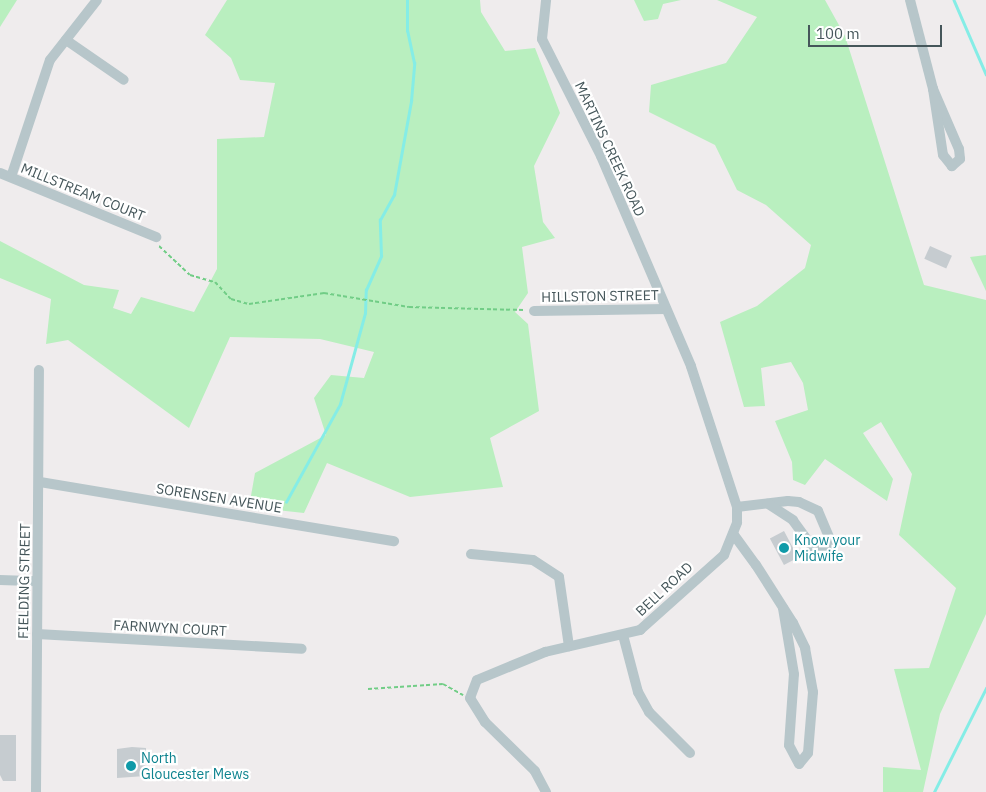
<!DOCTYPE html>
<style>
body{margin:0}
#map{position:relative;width:986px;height:792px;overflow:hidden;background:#efeced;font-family:"IBM Plex Sans",sans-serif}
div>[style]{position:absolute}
.green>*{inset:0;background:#b9efbf}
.stream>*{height:2.5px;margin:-1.25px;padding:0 1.25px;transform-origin:1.25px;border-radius:1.25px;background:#85ede6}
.building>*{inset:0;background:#c6ccd0;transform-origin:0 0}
.path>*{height:2px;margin-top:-1px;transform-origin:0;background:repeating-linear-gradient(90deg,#71cd86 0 4px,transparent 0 6.5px)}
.street>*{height:10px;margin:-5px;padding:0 5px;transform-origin:5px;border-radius:5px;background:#b7c6ca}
.dots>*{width:14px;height:14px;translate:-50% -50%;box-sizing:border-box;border:2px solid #fff;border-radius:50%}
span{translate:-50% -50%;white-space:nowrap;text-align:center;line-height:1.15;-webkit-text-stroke:4.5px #fff;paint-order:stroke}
.street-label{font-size:14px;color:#45565a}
.culture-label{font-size:14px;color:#0d838f}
.left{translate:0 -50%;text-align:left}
.scale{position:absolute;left:808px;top:25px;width:134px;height:22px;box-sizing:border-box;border:2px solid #45565a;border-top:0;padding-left:6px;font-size:15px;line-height:18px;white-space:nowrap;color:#45565a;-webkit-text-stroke:4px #fff;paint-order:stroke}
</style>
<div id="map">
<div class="green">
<i style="clip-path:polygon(0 0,17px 0,0 27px)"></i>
<i style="clip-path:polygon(227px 0,480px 0,481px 12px,505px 51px,535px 48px,560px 113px,534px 166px,543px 222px,555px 238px,522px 247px,528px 293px,515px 312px,528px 324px,539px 411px,490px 438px,503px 487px,410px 497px,327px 463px,304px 513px,249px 507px,255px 473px,326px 435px,314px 398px,331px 375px,364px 378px,374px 352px,320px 339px,230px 337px,189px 428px,68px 340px,46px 344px,51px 299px,0 278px,0 241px,84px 285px,119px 290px,113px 308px,131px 314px,141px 297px,194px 312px,217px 269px,217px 139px,264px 137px,275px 83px,240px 80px,231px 58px,205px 35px)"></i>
<i style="clip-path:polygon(634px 0,681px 0,663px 4px,658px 19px,644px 21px)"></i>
<i style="clip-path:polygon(717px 0,825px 0,845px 36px,924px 285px,986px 300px,986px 614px,940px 714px,923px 792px,883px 792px,883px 767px,921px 770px,894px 669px,929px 668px,956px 588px,899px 535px,912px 474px,881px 422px,863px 433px,893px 479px,887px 501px,825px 459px,805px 485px,793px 480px,792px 462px,775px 421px,808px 410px,803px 383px,791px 362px,761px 368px,765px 406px,744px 407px,720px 322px,757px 306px,805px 268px,811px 245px,766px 205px,737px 190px,715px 145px,649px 112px,651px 85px,726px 63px,757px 17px)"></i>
<i style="clip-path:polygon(986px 255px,986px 291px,970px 257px)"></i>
</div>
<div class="stream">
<i style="left:954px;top:0;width:81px;rotate:66.6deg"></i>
<i style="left:286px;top:502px;width:112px;rotate:-61.1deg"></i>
<i style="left:340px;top:404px;width:94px;rotate:-74.6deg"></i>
<i style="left:365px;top:313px;width:23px;rotate:-88deg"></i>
<i style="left:366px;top:290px;width:37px;rotate:-66deg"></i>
<i style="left:381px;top:256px;width:36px;rotate:-92deg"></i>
<i style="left:380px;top:220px;width:29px;rotate:-61deg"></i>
<i style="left:394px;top:195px;width:96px;rotate:-79.7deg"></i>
<i style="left:411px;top:101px;width:38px;rotate:-85deg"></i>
<i style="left:414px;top:63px;width:33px;rotate:-102deg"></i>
<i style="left:407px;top:31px;width:31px;rotate:-90deg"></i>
<i style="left:934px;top:792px;width:116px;rotate:-63.4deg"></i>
</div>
<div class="building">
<i style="left:930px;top:246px;width:24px;height:14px;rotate:24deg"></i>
<i style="left:784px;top:531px;width:30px;height:16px;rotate:62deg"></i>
<i style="clip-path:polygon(0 735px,16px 735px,16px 781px,3px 781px,0 775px)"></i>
<i style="clip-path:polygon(132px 747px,146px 748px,145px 776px,117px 778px,117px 749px)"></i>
</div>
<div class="path">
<i style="left:159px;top:246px;width:42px;rotate:43.1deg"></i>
<i style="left:190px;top:275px;width:26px;rotate:16deg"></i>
<i style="left:215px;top:282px;width:23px;rotate:47deg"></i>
<i style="left:231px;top:299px;width:19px;rotate:16deg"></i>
<i style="left:249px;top:304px;width:76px;rotate:-8.3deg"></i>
<i style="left:324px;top:293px;width:86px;rotate:9.4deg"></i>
<i style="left:409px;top:307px;width:115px;rotate:1.5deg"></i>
<i style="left:368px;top:689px;width:75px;rotate:-3.8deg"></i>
<i style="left:443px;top:684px;width:23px;rotate:29deg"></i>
</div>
<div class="street">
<i style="left:910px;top:0;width:92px;rotate:75.5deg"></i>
<i style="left:933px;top:89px;width:65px;rotate:66.6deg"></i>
<i style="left:959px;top:149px;width:10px;rotate:84deg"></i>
<i style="left:960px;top:159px;width:11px;rotate:139deg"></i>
<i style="left:952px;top:166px;width:14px;rotate:-129deg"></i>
<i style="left:943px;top:155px;width:67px;rotate:-98.6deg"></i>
<i style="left:66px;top:40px;width:70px;rotate:34.6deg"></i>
<i style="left:0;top:173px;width:169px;rotate:22.3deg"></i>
<i style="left:11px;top:177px;width:123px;rotate:-71.6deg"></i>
<i style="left:50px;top:60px;width:76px;rotate:-51.9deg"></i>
<i style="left:534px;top:311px;width:132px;rotate:-0.9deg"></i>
<i style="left:40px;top:482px;width:359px;rotate:9.5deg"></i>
<i style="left:737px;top:507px;width:51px;rotate:-6.7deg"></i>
<i style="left:788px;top:501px;width:11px;rotate:5deg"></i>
<i style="left:799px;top:502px;width:21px;rotate:25deg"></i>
<i style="left:818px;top:511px;width:36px;rotate:67deg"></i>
<i style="left:832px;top:544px;width:11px;rotate:135deg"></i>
<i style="left:824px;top:552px;width:12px;rotate:-160deg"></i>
<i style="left:813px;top:548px;width:34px;rotate:-126deg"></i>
<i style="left:793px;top:520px;width:30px;rotate:-147deg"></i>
<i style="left:734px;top:535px;width:37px;rotate:54deg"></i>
<i style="left:756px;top:565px;width:69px;rotate:57.5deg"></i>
<i style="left:793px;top:623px;width:28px;rotate:64deg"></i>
<i style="left:805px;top:648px;width:45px;rotate:79.7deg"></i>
<i style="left:813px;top:692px;width:61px;rotate:94.7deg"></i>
<i style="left:808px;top:753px;width:14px;rotate:129deg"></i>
<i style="left:799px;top:764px;width:21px;rotate:-118deg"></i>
<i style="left:789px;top:745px;width:71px;rotate:-86deg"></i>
<i style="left:794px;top:674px;width:67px;rotate:-99.5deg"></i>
<i style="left:471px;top:554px;width:62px;rotate:5.5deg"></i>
<i style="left:533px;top:560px;width:31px;rotate:33deg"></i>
<i style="left:559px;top:577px;width:70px;rotate:81.8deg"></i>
<i style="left:0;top:580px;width:37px;rotate:2deg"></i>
<i style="left:37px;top:634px;width:265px;rotate:3.2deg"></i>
<i style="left:623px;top:635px;width:59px;rotate:75.3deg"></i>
<i style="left:638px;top:692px;width:23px;rotate:61deg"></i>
<i style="left:649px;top:712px;width:58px;rotate:45deg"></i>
<i style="left:36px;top:792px;width:422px;rotate:-89.6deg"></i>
<i style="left:546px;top:792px;width:24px;rotate:-118deg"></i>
<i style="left:535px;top:771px;width:70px;rotate:-135.6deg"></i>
<i style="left:485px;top:722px;width:28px;rotate:-122deg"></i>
<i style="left:470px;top:698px;width:19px;rotate:-69deg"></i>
<i style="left:477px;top:680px;width:74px;rotate:-22.4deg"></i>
<i style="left:545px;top:652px;width:98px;rotate:-13deg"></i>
<i style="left:640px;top:630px;width:113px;rotate:-41.8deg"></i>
<i style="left:724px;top:555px;width:35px;rotate:-68deg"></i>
<i style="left:737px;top:522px;width:15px;rotate:-90deg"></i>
<i style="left:737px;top:507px;width:148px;rotate:-108.1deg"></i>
<i style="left:691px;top:366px;width:228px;rotate:-113.2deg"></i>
<i style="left:601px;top:156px;width:131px;rotate:-116.8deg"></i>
<i style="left:542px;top:39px;width:39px;rotate:-84deg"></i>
</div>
<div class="dots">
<i style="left:784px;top:548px;background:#0f9aa8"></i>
<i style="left:131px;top:766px;background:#0f9aa8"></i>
</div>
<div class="street-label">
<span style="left:610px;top:149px;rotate:65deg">MARTINS CREEK ROAD</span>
<span style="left:83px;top:192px;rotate:22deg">MILLSTREAM COURT</span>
<span style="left:600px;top:296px;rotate:-1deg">HILLSTON STREET</span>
<span style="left:219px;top:498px;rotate:9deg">SORENSEN AVENUE</span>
<span style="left:24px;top:581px;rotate:-89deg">FIELDING STREET</span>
<span style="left:664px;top:589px;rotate:-43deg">BELL ROAD</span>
<span style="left:170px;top:628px;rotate:3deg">FARNWYN COURT</span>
</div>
<div class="culture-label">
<span class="left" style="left:794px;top:548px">Know your<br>Midwife</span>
<span class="left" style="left:141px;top:766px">North<br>Gloucester Mews</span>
</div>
<div class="scale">100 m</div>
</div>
